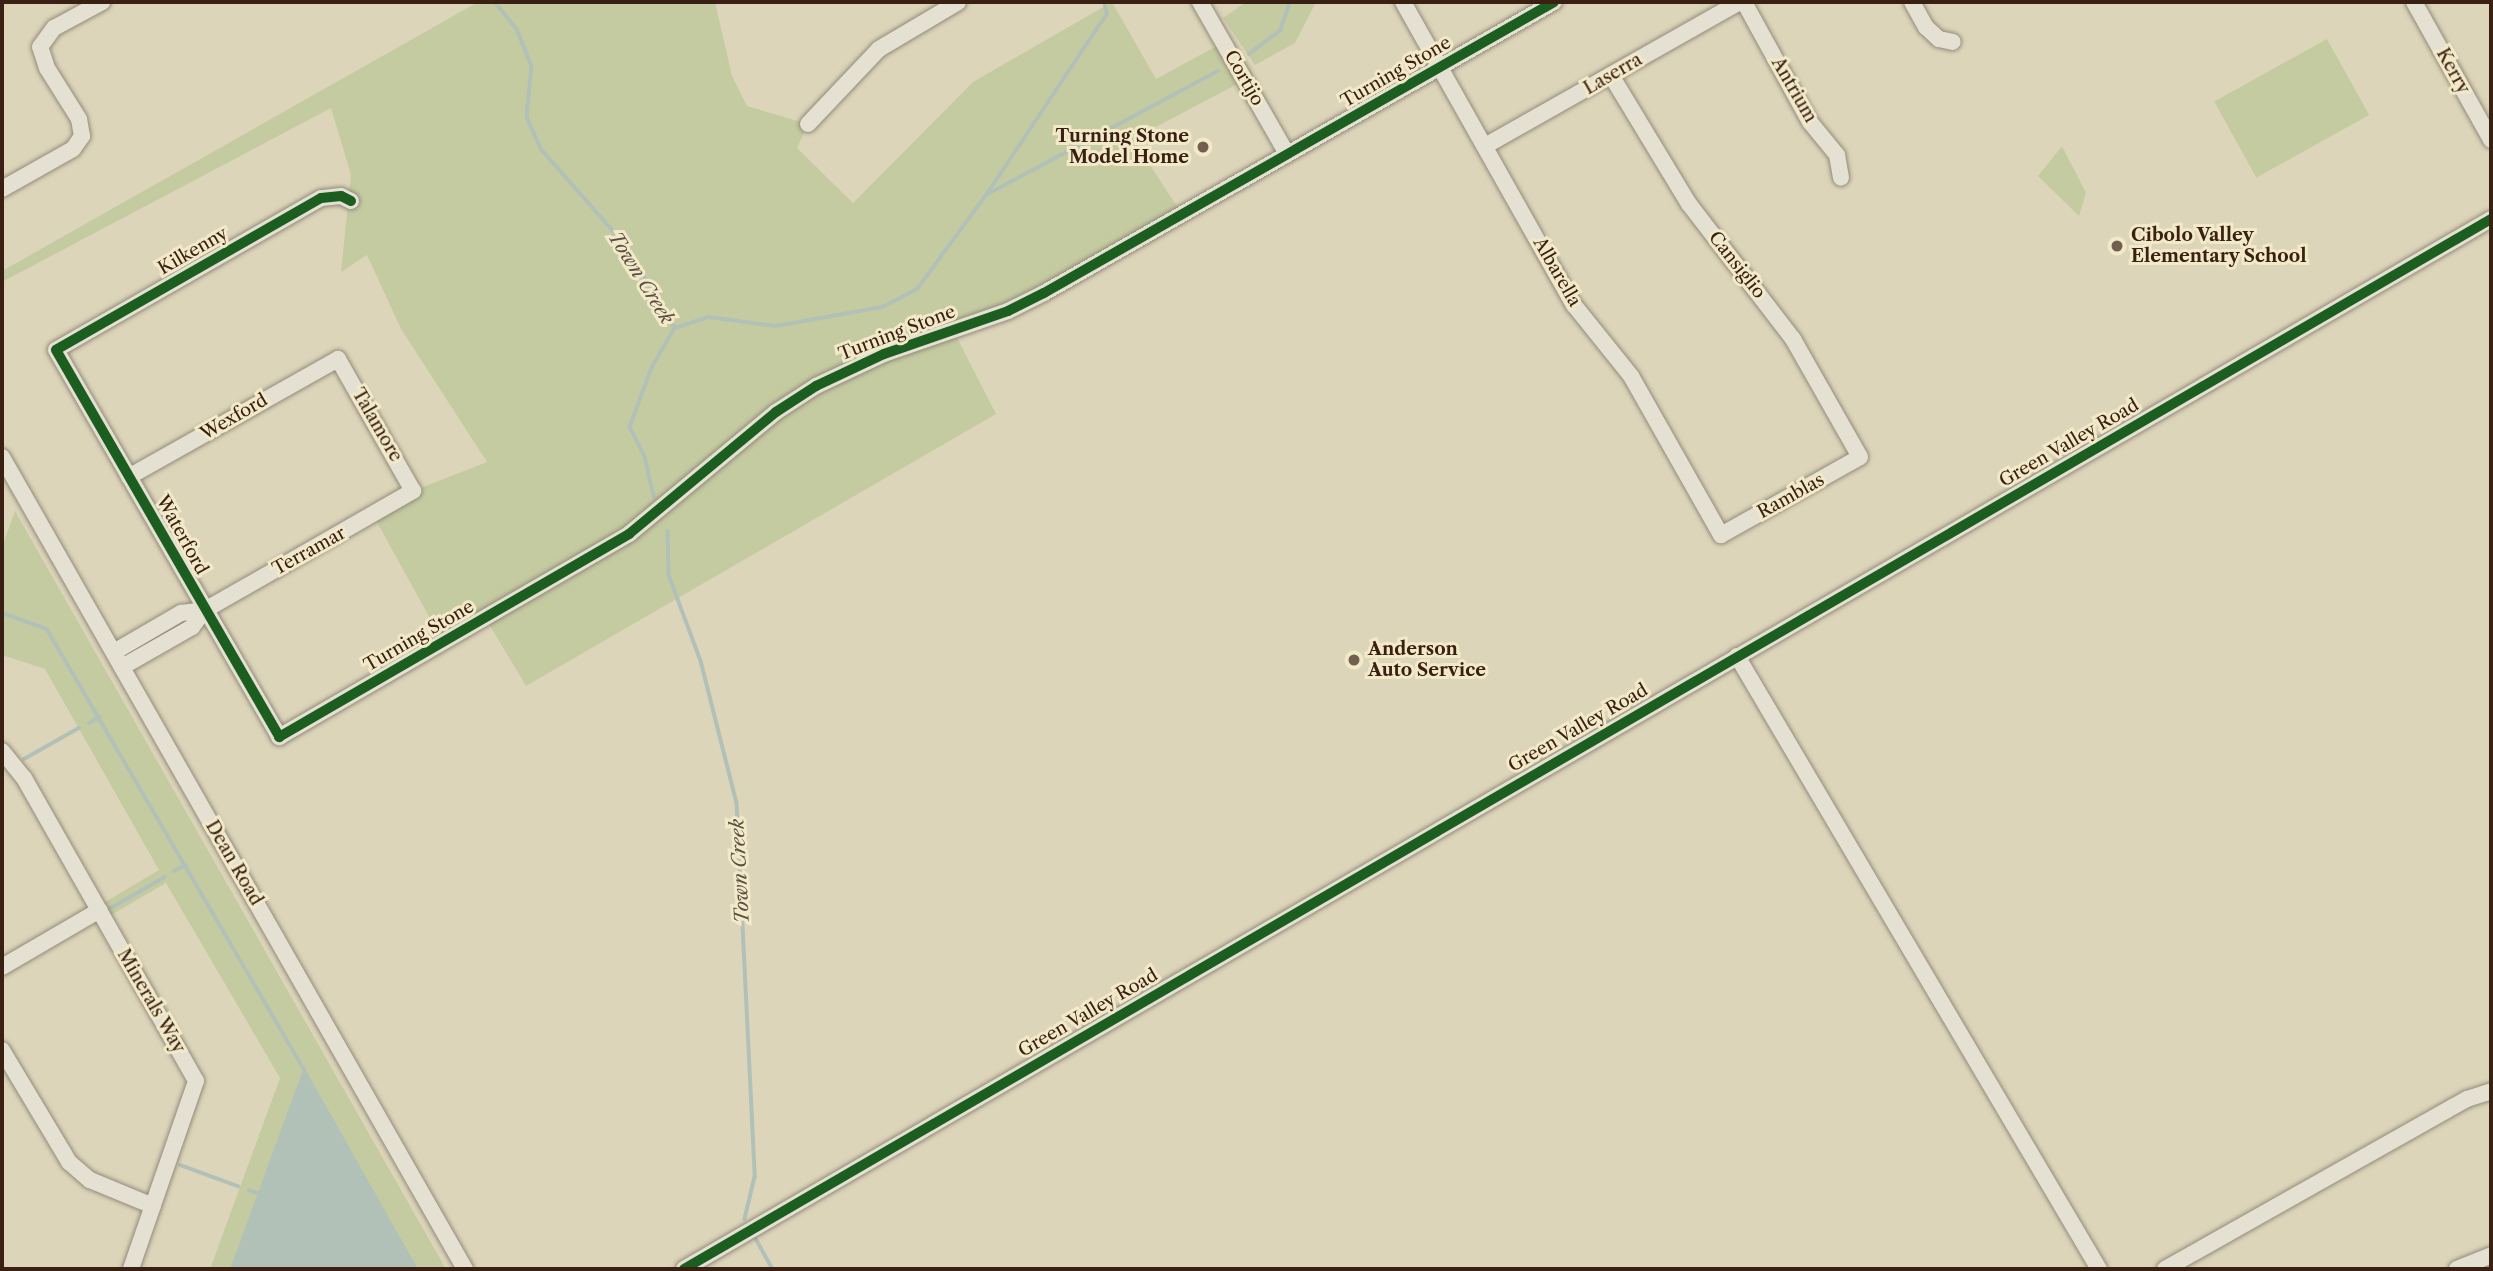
<!DOCTYPE html>
<style>
body{margin:0}
#map{position:relative;width:2493px;height:1271px;overflow:hidden;background:#ddd5ba;font-family:"Libre Caslon Text",serif}
div>[style]{position:absolute}
.green>*{inset:0;background:#c5cba1;transform-origin:0 0}
.water>*{inset:0;background:#b2c1b7}
.stream>*{height:3.5px;margin:-1.75px;padding:0 1.75px;transform-origin:1.75px;border-radius:1.75px;background:#b2c1b7}
.roads{filter:drop-shadow(0 0 2px #938b7b) drop-shadow(0 0 2px #938b7b)}
.minor>*{height:16px;margin:-8px;padding:0 8px;transform-origin:8px;border-radius:8px;background:#e4e0d2}
.cycleway>*{height:10px;margin:-5px;padding:0 5px;transform-origin:5px;border-radius:5px;background:#1b5e20}
.dots>*{width:19px;height:19px;translate:-50% -50%;box-sizing:border-box;border:4px solid #f2e9c9;border-radius:50%}
span{translate:-50% -50%;white-space:nowrap;text-align:center;line-height:1.15;-webkit-text-stroke:6px #f2e9c9;paint-order:stroke}
.street-label{font-size:18px;color:#392012}
.poi-label{font-size:18px;color:#392012;font-weight:700}
.right{translate:-100% -50%;text-align:right}
.left{translate:0 -50%;text-align:left}
.water-label{font-size:19px;color:#584e43;font-style:italic}
.frame{position:absolute;inset:0;border:4px solid #392012;pointer-events:none}
</style>
<div id="map">
<div class="green">
<i style="clip-path:polygon(478px 2px,715px 2px,732px 76px,747px 106px,808px 124px,797px 148px,853px 203px,973px 82px,1112px 2px,1156px 79px,1224px 42px,1245px 80px,1133px 139px,1182px 214px,1044px 293px,953px 330px,996px 414px,526px 686px,486px 619px,443px 642px,373px 515px,413px 491px,487px 462px,401px 329px,367px 255px,341px 272px,351px 175px,331px 108px,2px 282px,2px 271px)"></i>
<i style="clip-path:polygon(1246px 2px,1316px 2px,1295px 43px,1255px 65px,1223px 18px)"></i>
<i style="left:2327px;top:39px;width:87px;height:129px;rotate:61deg"></i>
<i style="clip-path:polygon(2062px 146px,2086px 193px,2079px 216px,2038px 176px)"></i>
<i style="clip-path:polygon(15px 511px,446px 1269px,210px 1269px,280px 1078px,166px 883px,111px 915px,100px 905px,159px 870px,45px 669px,2px 655px,2px 547px)"></i>
</div>
<div class="water">
<i style="clip-path:polygon(304px 1067px,418px 1269px,230px 1269px)"></i>
</div>
<div class="stream">
<i style="left:495px;top:2px;width:35px;rotate:51deg"></i>
<i style="left:517px;top:29px;width:40px;rotate:68deg"></i>
<i style="left:532px;top:66px;width:51px;rotate:95.6deg"></i>
<i style="left:527px;top:117px;width:36px;rotate:66deg"></i>
<i style="left:542px;top:150px;width:124px;rotate:48.6deg"></i>
<i style="left:624px;top:243px;width:99px;rotate:59deg"></i>
<i style="left:675px;top:328px;width:46px;rotate:119.9deg"></i>
<i style="left:652px;top:368px;width:63px;rotate:110.4deg"></i>
<i style="left:630px;top:427px;width:34px;rotate:63deg"></i>
<i style="left:645px;top:457px;width:40px;rotate:77deg"></i>
<i style="left:1249px;top:54px;width:39px;rotate:-37deg"></i>
<i style="left:1280px;top:31px;width:31px;rotate:-71deg"></i>
<i style="left:987px;top:194px;width:197px;rotate:-56.4deg"></i>
<i style="left:1096px;top:30px;width:19px;rotate:-55deg"></i>
<i style="left:1107px;top:14px;width:12px;rotate:-104deg"></i>
<i style="left:675px;top:328px;width:36px;rotate:-18deg"></i>
<i style="left:709px;top:317px;width:68px;rotate:7.7deg"></i>
<i style="left:776px;top:326px;width:109px;rotate:-10.1deg"></i>
<i style="left:883px;top:307px;width:40px;rotate:-28deg"></i>
<i style="left:918px;top:288px;width:115px;rotate:-53.8deg"></i>
<i style="left:986px;top:195px;width:263px;rotate:-28.1deg"></i>
<i style="left:668px;top:531px;width:44px;rotate:88.7deg"></i>
<i style="left:669px;top:575px;width:92px;rotate:69.6deg"></i>
<i style="left:701px;top:661px;width:146px;rotate:75.8deg"></i>
<i style="left:737px;top:803px;width:374px;rotate:87.2deg"></i>
<i style="left:755px;top:1177px;width:43px;rotate:103.4deg"></i>
<i style="left:2px;top:613px;width:48px;rotate:19.6deg"></i>
<i style="left:47px;top:629px;width:510px;rotate:59.71deg"></i>
<i style="left:89px;top:723px;width:12px;rotate:-31deg"></i>
<i style="left:24px;top:759px;width:63px;rotate:-29.4deg"></i>
<i style="left:174px;top:871px;width:13px;rotate:-27deg"></i>
<i style="left:111px;top:908px;width:62px;rotate:-29.9deg"></i>
<i style="left:180px;top:1165px;width:62px;rotate:19.9deg"></i>
<i style="left:249px;top:1190px;width:12px;rotate:20deg"></i>
<i style="left:755px;top:1237px;width:37px;rotate:61deg"></i>
</div>
<div class="roads">
<div class="minor">
<i style="left:1200px;top:2px;width:175px;rotate:60.2deg"></i>
<i style="left:1403px;top:2px;width:348px;rotate:60.6deg"></i>
<i style="left:1574px;top:305px;width:91px;rotate:51.2deg"></i>
<i style="left:1631px;top:376px;width:183px;rotate:60.5deg"></i>
<i style="left:1721px;top:535px;width:159px;rotate:-29.3deg"></i>
<i style="left:1860px;top:457px;width:136px;rotate:-119.6deg"></i>
<i style="left:1793px;top:339px;width:170px;rotate:-127.6deg"></i>
<i style="left:1689px;top:204px;width:151px;rotate:-121.2deg"></i>
<i style="left:1744px;top:2px;width:137px;rotate:61.2deg"></i>
<i style="left:1810px;top:122px;width:43px;rotate:50.7deg"></i>
<i style="left:1837px;top:155px;width:23px;rotate:80deg"></i>
<i style="left:1912px;top:2px;width:29px;rotate:61deg"></i>
<i style="left:1926px;top:27px;width:18px;rotate:43deg"></i>
<i style="left:1939px;top:39px;width:14px;rotate:12deg"></i>
<i style="left:2414px;top:2px;width:158px;rotate:60.8deg"></i>
<i style="left:808px;top:124px;width:103px;rotate:-46.6deg"></i>
<i style="left:879px;top:49px;width:92px;rotate:-30.7deg"></i>
<i style="left:1485px;top:146px;width:293px;rotate:-29.5deg"></i>
<i style="left:2px;top:189px;width:81px;rotate:-29.4deg"></i>
<i style="left:73px;top:149px;width:16px;rotate:-55deg"></i>
<i style="left:82px;top:136px;width:17px;rotate:-100deg"></i>
<i style="left:79px;top:119px;width:60px;rotate:-122.1deg"></i>
<i style="left:47px;top:68px;width:22px;rotate:-108deg"></i>
<i style="left:40px;top:47px;width:24px;rotate:-54deg"></i>
<i style="left:54px;top:28px;width:55px;rotate:-28.4deg"></i>
<i style="left:351px;top:201px;width:11px;rotate:-153deg"></i>
<i style="left:341px;top:196px;width:20px;rotate:174deg"></i>
<i style="left:321px;top:198px;width:305px;rotate:150.2deg"></i>
<i style="left:56px;top:350px;width:447px;rotate:60deg"></i>
<i style="left:279px;top:737px;width:405px;rotate:-30.1deg"></i>
<i style="left:629px;top:534px;width:191px;rotate:-39.7deg"></i>
<i style="left:776px;top:412px;width:48px;rotate:-33deg"></i>
<i style="left:816px;top:386px;width:75px;rotate:-25.2deg"></i>
<i style="left:884px;top:354px;width:131px;rotate:-19.1deg"></i>
<i style="left:1008px;top:311px;width:40px;rotate:-26.6deg"></i>
<i style="left:1044px;top:293px;width:587px;rotate:-29.71deg"></i>
<i style="left:2px;top:457px;width:935px;rotate:60.31deg"></i>
<i style="left:114px;top:652px;width:78px;rotate:-30.2deg"></i>
<i style="left:181px;top:613px;width:24px;rotate:-7deg"></i>
<i style="left:205px;top:610px;width:240px;rotate:-29.8deg"></i>
<i style="left:413px;top:491px;width:152px;rotate:-119.6deg"></i>
<i style="left:338px;top:359px;width:240px;rotate:150.6deg"></i>
<i style="left:1737px;top:656px;width:712px;rotate:59.44deg"></i>
<i style="left:122px;top:667px;width:81px;rotate:-29.7deg"></i>
<i style="left:192px;top:627px;width:21px;rotate:-53deg"></i>
<i style="left:2px;top:751px;width:35px;rotate:51deg"></i>
<i style="left:24px;top:778px;width:348px;rotate:60.4deg"></i>
<i style="left:196px;top:1081px;width:199px;rotate:109.1deg"></i>
<i style="left:2px;top:967px;width:113px;rotate:-30.2deg"></i>
<i style="left:2px;top:1050px;width:131px;rotate:59.1deg"></i>
<i style="left:69px;top:1162px;width:28px;rotate:41deg"></i>
<i style="left:90px;top:1180px;width:68px;rotate:22.4deg"></i>
<i style="left:684px;top:1269px;width:2090px;rotate:-30.16deg"></i>
<i style="left:2165px;top:1269px;width:347px;rotate:-29.4deg"></i>
<i style="left:2467px;top:1099px;width:25px;rotate:-18deg"></i>
<i style="left:2457px;top:1269px;width:37px;rotate:-22deg"></i>
</div>
</div>
<div class="cycleway">
<i style="left:351px;top:201px;width:11px;rotate:-153deg"></i>
<i style="left:341px;top:196px;width:20px;rotate:174deg"></i>
<i style="left:321px;top:198px;width:305px;rotate:150.2deg"></i>
<i style="left:56px;top:350px;width:447px;rotate:60deg"></i>
<i style="left:279px;top:737px;width:405px;rotate:-30.1deg"></i>
<i style="left:629px;top:534px;width:191px;rotate:-39.7deg"></i>
<i style="left:776px;top:412px;width:48px;rotate:-33deg"></i>
<i style="left:816px;top:386px;width:75px;rotate:-25.2deg"></i>
<i style="left:884px;top:354px;width:131px;rotate:-19.1deg"></i>
<i style="left:1008px;top:311px;width:40px;rotate:-26.6deg"></i>
<i style="left:1044px;top:293px;width:587px;rotate:-29.71deg"></i>
<i style="left:684px;top:1269px;width:2090px;rotate:-30.16deg"></i>
</div>
<div class="dots">
<i style="left:1203px;top:147px;background:#725f4d"></i>
<i style="left:2117px;top:246px;background:#725f4d"></i>
<i style="left:1354px;top:660px;background:#725f4d"></i>
</div>
<div class="street-label">
<span style="left:2453px;top:71px;rotate:61deg">Kerry</span>
<span style="left:1396px;top:72px;rotate:-30deg">Turning Stone</span>
<span style="left:1613px;top:74px;rotate:-30deg">Laserra</span>
<span style="left:1244px;top:78px;rotate:60deg">Cortijo</span>
<span style="left:1794px;top:90px;rotate:60deg">Antrium</span>
<span style="left:193px;top:251px;rotate:-30deg">Kilkenny</span>
<span style="left:1737px;top:265px;rotate:52deg">Cansiglio</span>
<span style="left:1557px;top:272px;rotate:60deg">Albarella</span>
<span style="left:897px;top:333px;rotate:-21deg">Turning Stone</span>
<span style="left:234px;top:417px;rotate:-30deg">Wexford</span>
<span style="left:377px;top:425px;rotate:60deg">Talamore</span>
<span style="left:2069px;top:443px;rotate:-30deg">Green Valley Road</span>
<span style="left:1791px;top:496px;rotate:-29deg">Ramblas</span>
<span style="left:182px;top:535px;rotate:61deg">Waterford</span>
<span style="left:309px;top:551px;rotate:-29deg">Terramar</span>
<span style="left:419px;top:636px;rotate:-30deg">Turning Stone</span>
<span style="left:1578px;top:728px;rotate:-30deg">Green Valley Road</span>
<span style="left:234px;top:863px;rotate:60deg">Dean Road</span>
<span style="left:151px;top:1001px;rotate:60deg">Minerals Way</span>
<span style="left:1088px;top:1013px;rotate:-30deg">Green Valley Road</span>
</div>
<div class="poi-label">
<span class="right" style="left:1189px;top:147px">Turning Stone<br>Model Home</span>
<span class="left" style="left:2131px;top:246px">Cibolo Valley<br>Elementary School</span>
<span class="left" style="left:1368px;top:660px">Anderson<br>Auto Service</span>
</div>
<div class="water-label">
<span style="left:641px;top:278px;rotate:58deg">Town Creek</span>
<span style="left:740px;top:871px;rotate:-93deg">Town Creek</span>
</div>
<div class="frame"></div>
</div>
